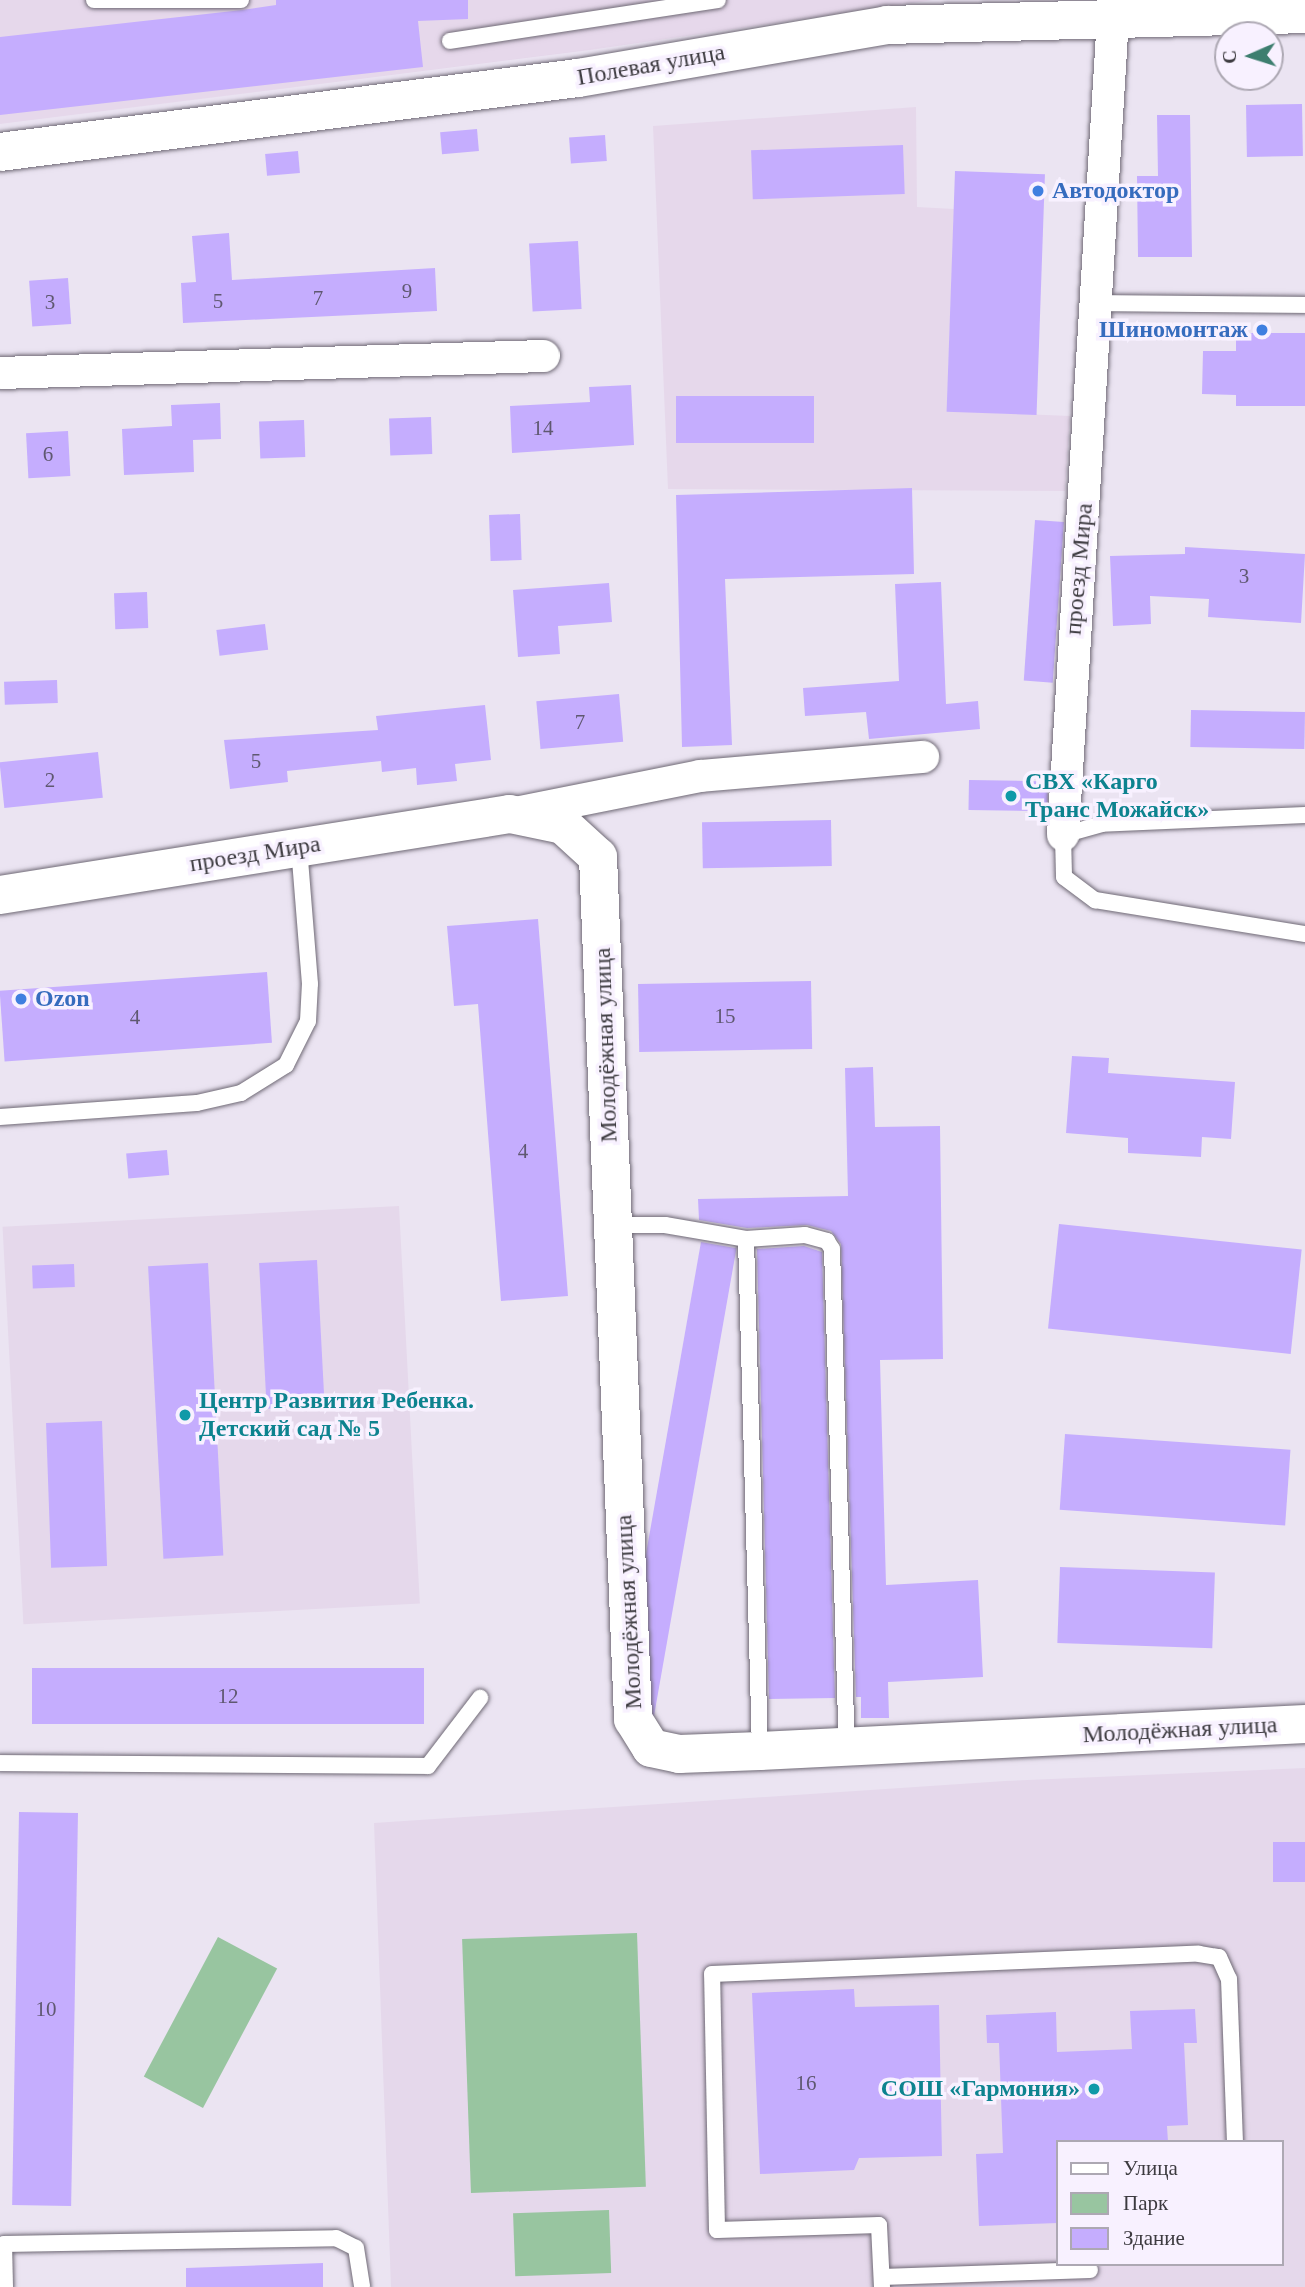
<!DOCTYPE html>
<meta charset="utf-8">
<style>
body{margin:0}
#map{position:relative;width:1305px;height:2287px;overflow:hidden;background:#ebe4f2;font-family:"Times New Roman",serif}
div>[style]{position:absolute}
.industrial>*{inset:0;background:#e6d8eb}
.education>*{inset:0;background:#e5d8eb;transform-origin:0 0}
.green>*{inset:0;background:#98c5a0;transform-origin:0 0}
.building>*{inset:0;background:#c5adfe;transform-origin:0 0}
.roads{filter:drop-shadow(0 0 2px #6f6975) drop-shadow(0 0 2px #6f6975)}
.lane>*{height:16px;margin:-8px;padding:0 8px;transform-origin:8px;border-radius:8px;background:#fff}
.street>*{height:32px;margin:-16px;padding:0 16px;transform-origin:16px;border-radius:16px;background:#fff}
.secondary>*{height:38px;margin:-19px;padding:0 19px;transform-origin:19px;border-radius:19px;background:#fff}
.dots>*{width:19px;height:19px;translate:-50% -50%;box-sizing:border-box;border:4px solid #f8f1ff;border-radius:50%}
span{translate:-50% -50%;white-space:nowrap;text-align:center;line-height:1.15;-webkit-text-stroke:7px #f8f1ff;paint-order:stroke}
.number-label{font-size:21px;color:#5f5870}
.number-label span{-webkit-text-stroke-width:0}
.street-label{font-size:24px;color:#3d3b40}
.shop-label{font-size:24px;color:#366cbe;font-weight:700}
.left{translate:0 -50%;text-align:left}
.right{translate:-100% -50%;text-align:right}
.culture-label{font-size:24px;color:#0d838f;font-weight:700}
.legend{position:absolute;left:1056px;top:2140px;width:228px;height:126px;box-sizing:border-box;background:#f8f1ff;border:2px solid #ada8b3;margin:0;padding:9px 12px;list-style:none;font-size:21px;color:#3d3b40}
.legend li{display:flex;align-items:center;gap:14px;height:35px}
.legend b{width:35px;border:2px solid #ada8b3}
.north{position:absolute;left:1214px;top:21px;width:70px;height:70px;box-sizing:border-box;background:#f8f1ff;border:2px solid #ada8b3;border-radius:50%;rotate:267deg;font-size:19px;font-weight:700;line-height:28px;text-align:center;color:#3d3b40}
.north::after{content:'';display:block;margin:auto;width:24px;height:32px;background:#3d7e6f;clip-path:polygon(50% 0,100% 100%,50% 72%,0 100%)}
</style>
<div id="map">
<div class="industrial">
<i style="clip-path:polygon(0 0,933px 0,590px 50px,0 124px)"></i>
<i style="clip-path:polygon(916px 107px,917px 207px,954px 209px,947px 411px,1070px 416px,1065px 491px,668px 489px,653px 126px)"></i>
</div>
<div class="education">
<i style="left:399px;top:1206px;width:398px;height:397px;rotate:87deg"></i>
<i style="clip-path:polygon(evenodd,1305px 1768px,1305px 2287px,391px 2287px,374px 1823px,1005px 1781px,1305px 1768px,1058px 2142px,1282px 2142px,1282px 2264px,1058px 2264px,1058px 2142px)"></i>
</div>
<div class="green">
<i style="left:637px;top:1933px;width:254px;height:175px;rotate:88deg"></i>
<i style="left:218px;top:1937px;width:67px;height:158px;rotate:28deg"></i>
<i style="left:609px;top:2210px;width:63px;height:96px;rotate:88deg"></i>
</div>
<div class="building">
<i style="clip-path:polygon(276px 0,468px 0,468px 19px,418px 21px,423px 67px,0 115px,0 37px,242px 10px,276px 5px)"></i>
<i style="left:1302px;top:104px;width:52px;height:56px;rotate:89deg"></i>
<i style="clip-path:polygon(1157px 115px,1190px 115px,1192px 257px,1138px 257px,1137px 176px,1158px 176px)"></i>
<i style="left:477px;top:129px;width:22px;height:37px;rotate:85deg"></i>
<i style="left:605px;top:135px;width:26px;height:36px;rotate:86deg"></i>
<i style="left:903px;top:145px;width:49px;height:152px;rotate:88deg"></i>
<i style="left:298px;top:151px;width:22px;height:33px;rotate:85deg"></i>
<i style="left:955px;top:171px;width:90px;height:241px;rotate:2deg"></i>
<i style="clip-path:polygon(229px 233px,232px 280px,435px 268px,437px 311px,183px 323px,181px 283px,196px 282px,192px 236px)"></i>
<i style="left:578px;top:241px;width:68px;height:49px;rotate:87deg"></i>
<i style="left:68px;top:278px;width:46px;height:39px;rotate:86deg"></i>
<i style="clip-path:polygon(1236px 333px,1305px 333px,1305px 406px,1236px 406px,1236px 395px,1202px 394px,1203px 351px,1236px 351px)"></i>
<i style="clip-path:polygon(631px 385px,634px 445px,512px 453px,510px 406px,590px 402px,589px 387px)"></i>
<i style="left:814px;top:396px;width:47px;height:138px;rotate:90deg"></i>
<i style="clip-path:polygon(220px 403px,221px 439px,193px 440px,194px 472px,124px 475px,122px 429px,172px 426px,171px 405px)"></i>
<i style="left:431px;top:417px;width:37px;height:42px;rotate:88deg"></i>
<i style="left:304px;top:420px;width:37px;height:45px;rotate:88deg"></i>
<i style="left:68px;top:431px;width:45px;height:42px;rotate:87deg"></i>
<i style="clip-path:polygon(912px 488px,914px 574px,725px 579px,732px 745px,682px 747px,676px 495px)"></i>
<i style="left:520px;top:514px;width:46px;height:31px;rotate:88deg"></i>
<i style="left:1035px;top:520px;width:29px;height:161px;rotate:4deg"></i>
<i style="clip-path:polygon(1185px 547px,1305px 554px,1301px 623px,1208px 617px,1209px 599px,1150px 596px,1151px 624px,1113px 626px,1110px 556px,1185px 554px)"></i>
<i style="clip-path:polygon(941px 582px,946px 704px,978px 701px,980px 729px,869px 739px,866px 712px,805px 716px,803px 688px,899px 681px,895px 584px)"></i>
<i style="clip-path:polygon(609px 583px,612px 622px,558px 626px,560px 654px,518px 657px,513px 590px)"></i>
<i style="left:147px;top:592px;width:36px;height:33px;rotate:88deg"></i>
<i style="left:265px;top:624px;width:26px;height:49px;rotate:83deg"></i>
<i style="left:57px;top:680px;width:23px;height:53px;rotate:88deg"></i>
<i style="left:619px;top:694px;width:48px;height:83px;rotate:85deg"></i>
<i style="clip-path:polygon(485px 705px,491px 760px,455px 764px,457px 781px,417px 785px,416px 768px,382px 772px,381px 761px,287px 771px,288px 782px,230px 789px,224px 740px,378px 730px,376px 716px)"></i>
<i style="left:1191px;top:710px;width:114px;height:37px;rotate:1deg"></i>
<i style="left:98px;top:752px;width:46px;height:99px;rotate:84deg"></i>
<i style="left:969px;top:780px;width:79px;height:30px;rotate:1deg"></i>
<i style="left:831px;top:820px;width:46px;height:129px;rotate:89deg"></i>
<i style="clip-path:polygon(538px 919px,568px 1296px,501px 1301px,478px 1004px,454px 1006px,447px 926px)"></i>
<i style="left:267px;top:972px;width:71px;height:268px;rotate:86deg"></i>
<i style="left:811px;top:981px;width:68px;height:173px;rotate:89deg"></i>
<i style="clip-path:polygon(1072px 1056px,1109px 1058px,1108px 1073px,1235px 1082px,1231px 1139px,1202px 1137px,1201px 1157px,1128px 1153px,1128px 1138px,1066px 1133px)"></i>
<i style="clip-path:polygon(873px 1067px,875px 1127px,940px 1126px,943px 1359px,880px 1360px,886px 1585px,978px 1580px,983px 1677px,888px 1682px,889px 1718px,861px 1718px,861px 1697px,856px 1697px,841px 1244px,831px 1231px,807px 1225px,747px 1228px,699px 1220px,698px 1199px,848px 1196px,845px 1068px)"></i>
<i style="left:167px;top:1150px;width:25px;height:41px;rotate:85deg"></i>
<i style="left:1059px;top:1224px;width:244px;height:105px;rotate:6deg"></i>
<i style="left:701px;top:1242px;width:36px;height:479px;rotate:10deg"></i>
<i style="clip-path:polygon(804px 1246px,822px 1252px,835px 1698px,769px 1699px,757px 1249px)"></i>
<i style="left:317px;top:1260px;width:146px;height:58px;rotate:87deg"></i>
<i style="left:208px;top:1263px;width:293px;height:60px;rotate:87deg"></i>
<i style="left:74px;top:1264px;width:23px;height:42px;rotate:88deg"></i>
<i style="left:102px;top:1421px;width:145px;height:56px;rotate:88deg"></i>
<i style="left:1065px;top:1434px;width:226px;height:76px;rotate:4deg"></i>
<i style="left:1060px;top:1567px;width:155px;height:76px;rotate:2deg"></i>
<i style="left:32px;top:1668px;width:392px;height:56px"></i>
<i style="left:19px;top:1812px;width:59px;height:393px;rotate:1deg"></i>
<i style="left:1305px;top:1842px;width:40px;height:32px;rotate:90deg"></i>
<i style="clip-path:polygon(854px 1989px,855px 2007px,939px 2005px,942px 2156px,859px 2158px,854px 2170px,760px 2174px,752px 1993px)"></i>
<i style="clip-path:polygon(1195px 2009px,1197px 2043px,1184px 2043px,1188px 2125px,1167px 2126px,1168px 2142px,1058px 2142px,1058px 2223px,979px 2226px,976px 2154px,1003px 2153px,999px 2043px,987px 2043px,986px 2015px,1056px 2012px,1057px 2052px,1132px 2049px,1130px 2011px)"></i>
<i style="clip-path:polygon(323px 2263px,323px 2287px,186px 2287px,186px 2268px)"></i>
</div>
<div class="roads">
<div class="lane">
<i style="left:94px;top:0;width:147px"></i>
<i style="left:450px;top:41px;width:271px;rotate:-8.7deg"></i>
<i style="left:1096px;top:303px;width:209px;rotate:0.5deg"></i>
<i style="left:1305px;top:815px;width:203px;rotate:177.5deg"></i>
<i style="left:1102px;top:824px;width:41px;rotate:164.2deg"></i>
<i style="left:1063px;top:835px;width:42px;rotate:88.6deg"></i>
<i style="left:1064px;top:877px;width:39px;rotate:37deg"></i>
<i style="left:1095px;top:900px;width:213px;rotate:9.2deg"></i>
<i style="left:0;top:1117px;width:197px;rotate:-4.1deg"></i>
<i style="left:197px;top:1103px;width:45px;rotate:-12.8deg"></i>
<i style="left:241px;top:1093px;width:53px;rotate:-31.9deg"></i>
<i style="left:286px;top:1065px;width:49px;rotate:-63.4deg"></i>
<i style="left:308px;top:1021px;width:37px;rotate:-87deg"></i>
<i style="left:310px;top:984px;width:137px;rotate:-94.6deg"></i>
<i style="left:613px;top:1225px;width:52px"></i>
<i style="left:665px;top:1225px;width:82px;rotate:9.8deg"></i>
<i style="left:746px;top:1239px;width:59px;rotate:-3.9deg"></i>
<i style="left:805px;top:1235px;width:23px;rotate:15deg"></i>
<i style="left:827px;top:1241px;width:9px;rotate:58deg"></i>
<i style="left:832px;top:1249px;width:498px;rotate:88.3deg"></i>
<i style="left:746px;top:1239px;width:512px;rotate:88.43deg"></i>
<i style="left:0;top:1763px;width:428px;rotate:0.4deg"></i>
<i style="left:428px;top:1766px;width:86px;rotate:-52.6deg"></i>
<i style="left:882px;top:2277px;width:208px;rotate:-1.9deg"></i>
<i style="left:5px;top:2287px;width:43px;rotate:-91.3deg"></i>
<i style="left:4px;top:2244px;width:332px;rotate:-1deg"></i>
<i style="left:336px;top:2238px;width:22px;rotate:27deg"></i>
<i style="left:356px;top:2248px;width:39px;rotate:81deg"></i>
<i style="left:882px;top:2287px;width:62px;rotate:-92.8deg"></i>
<i style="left:879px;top:2225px;width:162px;rotate:178.2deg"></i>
<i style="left:717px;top:2230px;width:256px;rotate:-91.1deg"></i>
<i style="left:712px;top:1974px;width:487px;rotate:-2.4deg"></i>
<i style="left:1199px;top:1954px;width:20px;rotate:9deg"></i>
<i style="left:1219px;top:1957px;width:24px;rotate:66deg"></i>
<i style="left:1229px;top:1979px;width:163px;rotate:87.9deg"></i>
</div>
<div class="street">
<i style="left:0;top:373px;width:544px;rotate:-1.79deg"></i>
<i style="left:515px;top:813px;width:189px;rotate:-11.3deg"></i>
<i style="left:700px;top:776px;width:224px;rotate:-4.9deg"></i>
<i style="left:1063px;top:835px;width:819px;rotate:-86.5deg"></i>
</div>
<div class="secondary">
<i style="left:0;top:152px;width:583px;rotate:-7.3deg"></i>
<i style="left:578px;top:78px;width:314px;rotate:-9.7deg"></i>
<i style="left:887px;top:25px;width:418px;rotate:-1.5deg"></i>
<i style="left:0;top:895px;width:516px;rotate:-9.02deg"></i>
<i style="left:510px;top:814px;width:54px;rotate:11.7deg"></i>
<i style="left:563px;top:825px;width:47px;rotate:42.4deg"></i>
<i style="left:598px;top:857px;width:863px;rotate:87.67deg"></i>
<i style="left:633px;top:1719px;width:34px;rotate:58deg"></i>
<i style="left:651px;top:1748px;width:29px;rotate:12deg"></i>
<i style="left:679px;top:1754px;width:81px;rotate:-2.1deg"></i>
<i style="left:760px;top:1751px;width:546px;rotate:-2.84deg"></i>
</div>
</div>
<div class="dots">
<i style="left:1038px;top:191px;background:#3f7fe0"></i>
<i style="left:1262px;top:330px;background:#3f7fe0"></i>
<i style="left:1011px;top:796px;background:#0f9aa8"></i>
<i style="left:21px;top:999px;background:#3f7fe0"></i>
<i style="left:185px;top:1415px;background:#0f9aa8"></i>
<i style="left:1094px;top:2089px;background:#0f9aa8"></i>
</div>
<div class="number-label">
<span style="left:407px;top:291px">9</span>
<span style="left:318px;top:298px">7</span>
<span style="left:218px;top:301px">5</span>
<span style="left:50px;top:302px">3</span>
<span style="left:543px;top:428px">14</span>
<span style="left:48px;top:454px">6</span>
<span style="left:1244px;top:576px">3</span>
<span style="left:580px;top:722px">7</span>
<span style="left:256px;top:761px">5</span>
<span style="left:50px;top:780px">2</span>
<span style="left:725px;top:1016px">15</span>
<span style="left:135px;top:1017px">4</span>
<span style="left:523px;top:1151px">4</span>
<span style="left:228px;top:1696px">12</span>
<span style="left:46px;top:2009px">10</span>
<span style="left:806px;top:2083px">16</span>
</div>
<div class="street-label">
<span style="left:651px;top:65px;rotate:-10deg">Полевая улица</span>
<span style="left:1079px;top:569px;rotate:-85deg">проезд Мира</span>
<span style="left:255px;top:854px;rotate:-9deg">проезд Мира</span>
<span style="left:606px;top:1045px;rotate:-92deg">Молодёжная улица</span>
<span style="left:629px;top:1612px;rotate:-93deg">Молодёжная улица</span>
<span style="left:1180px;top:1730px;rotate:-3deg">Молодёжная улица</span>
</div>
<div class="shop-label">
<span class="left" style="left:1052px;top:191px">Автодоктор</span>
<span class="right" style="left:1248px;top:330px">Шиномонтаж</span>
<span class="left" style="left:35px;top:999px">Ozon</span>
</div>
<div class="culture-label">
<span class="left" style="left:1025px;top:796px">СВХ «Карго<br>Транс Можайск»</span>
<span class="left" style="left:199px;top:1415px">Центр Развития Ребенка.<br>Детский сад № 5</span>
<span class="right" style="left:1080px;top:2089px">СОШ «Гармония»</span>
</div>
<ul class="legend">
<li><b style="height:9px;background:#fff"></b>Улица</li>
<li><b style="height:19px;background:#98c5a0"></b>Парк</li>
<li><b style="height:19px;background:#c5adfe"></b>Здание</li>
</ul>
<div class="north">С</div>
</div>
